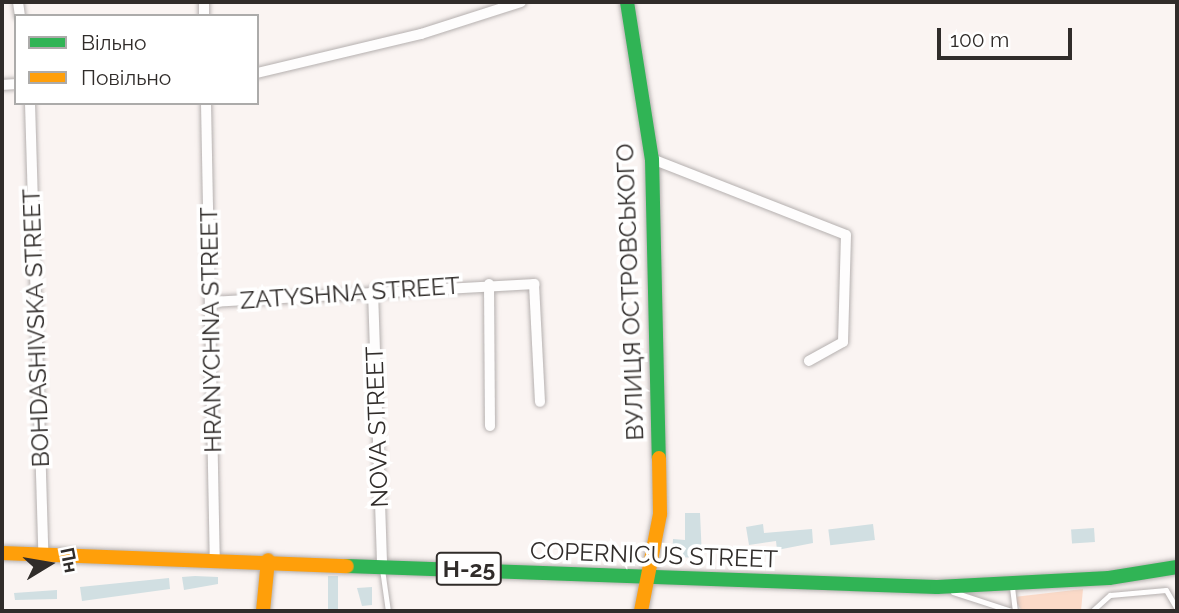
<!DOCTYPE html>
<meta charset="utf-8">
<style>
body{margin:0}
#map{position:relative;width:1179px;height:613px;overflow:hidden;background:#faf4f2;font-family:Raleway,sans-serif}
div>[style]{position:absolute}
.green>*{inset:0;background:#fbdac8}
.building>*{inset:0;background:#d1dfe2;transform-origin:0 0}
.roads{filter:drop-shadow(0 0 2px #b5b0af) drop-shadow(0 0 2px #b5b0af)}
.lane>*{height:5px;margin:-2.5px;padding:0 2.5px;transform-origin:2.5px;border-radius:2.5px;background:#fefdfd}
.street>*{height:10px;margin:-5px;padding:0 5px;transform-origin:5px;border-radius:5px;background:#fefdfd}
.fast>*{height:14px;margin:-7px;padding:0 7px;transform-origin:7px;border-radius:7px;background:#30b455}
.slow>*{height:14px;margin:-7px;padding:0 7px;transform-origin:7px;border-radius:7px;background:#ff9f0a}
span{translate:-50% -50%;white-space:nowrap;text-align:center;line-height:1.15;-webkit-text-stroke:7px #fff;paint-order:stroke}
.shield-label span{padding:2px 5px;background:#fff;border:2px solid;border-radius:5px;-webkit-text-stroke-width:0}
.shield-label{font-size:23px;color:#302c2a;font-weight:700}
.street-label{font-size:24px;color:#302c2a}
.frame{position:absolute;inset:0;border:4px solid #302c2a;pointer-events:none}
.legend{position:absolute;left:14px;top:14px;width:245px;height:91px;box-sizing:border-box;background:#fff;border:2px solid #acabaa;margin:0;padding:9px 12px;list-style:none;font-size:21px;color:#302c2a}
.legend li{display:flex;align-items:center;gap:14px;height:35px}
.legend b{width:35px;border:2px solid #acabaa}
.north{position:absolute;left:14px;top:529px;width:70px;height:70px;-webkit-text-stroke:5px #fff;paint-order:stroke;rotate:79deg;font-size:19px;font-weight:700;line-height:28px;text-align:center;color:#302c2a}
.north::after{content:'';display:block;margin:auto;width:24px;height:32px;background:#302c2a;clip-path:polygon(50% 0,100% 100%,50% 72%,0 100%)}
.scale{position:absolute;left:937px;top:28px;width:135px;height:32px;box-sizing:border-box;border:4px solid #302c2a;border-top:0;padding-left:9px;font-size:21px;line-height:24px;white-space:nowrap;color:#302c2a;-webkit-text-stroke:5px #fff;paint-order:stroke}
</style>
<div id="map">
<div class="green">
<i style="clip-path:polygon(1083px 589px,1081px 611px,1022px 611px,1013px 597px)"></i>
</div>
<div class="building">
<i style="clip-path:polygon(685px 513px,700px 513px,702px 558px,672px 557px,673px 539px,685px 540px)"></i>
<i style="clip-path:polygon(763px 524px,764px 533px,812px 529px,813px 543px,777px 550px,776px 541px,749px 545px,746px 527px)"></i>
<i style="left:873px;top:524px;width:16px;height:45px;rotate:83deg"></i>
<i style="left:1094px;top:528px;width:14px;height:23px;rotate:86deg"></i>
<i style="clip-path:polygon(195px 576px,218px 577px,218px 584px,184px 590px,182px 577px)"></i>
<i style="left:328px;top:576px;width:10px;height:35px"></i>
<i style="clip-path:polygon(169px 578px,170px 589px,82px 601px,80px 587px)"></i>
<i style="clip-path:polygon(372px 587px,372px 605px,362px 606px,357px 588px)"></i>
<i style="clip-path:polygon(57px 590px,57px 599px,15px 600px,14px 593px)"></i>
</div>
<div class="roads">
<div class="lane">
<i style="left:382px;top:569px;width:42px;rotate:81.9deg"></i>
<i style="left:1012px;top:587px;width:24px;rotate:83deg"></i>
<i style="left:953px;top:592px;width:61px;rotate:18.1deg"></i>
<i style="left:1092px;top:611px;width:24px;rotate:-42deg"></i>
<i style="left:1110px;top:595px;width:56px;rotate:-5.1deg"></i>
<i style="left:1166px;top:590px;width:22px;rotate:60deg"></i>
</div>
<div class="street">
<i style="left:18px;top:2px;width:14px;rotate:82deg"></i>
<i style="left:204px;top:2px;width:14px;rotate:90deg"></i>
<i style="left:257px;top:73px;width:169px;rotate:-13.4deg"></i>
<i style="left:421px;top:34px;width:105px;rotate:-17.7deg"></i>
<i style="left:2px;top:85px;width:14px;rotate:-4deg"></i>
<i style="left:30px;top:103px;width:450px;rotate:88.3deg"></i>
<i style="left:206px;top:103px;width:453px;rotate:88.9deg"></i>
<i style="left:652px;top:159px;width:208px;rotate:21.4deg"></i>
<i style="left:846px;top:235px;width:107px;rotate:91.6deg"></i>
<i style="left:843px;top:342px;width:39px;rotate:151deg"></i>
<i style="left:489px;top:284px;width:142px;rotate:89.6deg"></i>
<i style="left:373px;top:291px;width:272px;rotate:88.1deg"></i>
<i style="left:211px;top:302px;width:324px;rotate:-3.2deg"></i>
<i style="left:534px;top:284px;width:118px;rotate:87.1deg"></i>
</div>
<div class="fast">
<i style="left:627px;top:2px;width:159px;rotate:81deg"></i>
<i style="left:652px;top:159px;width:299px;rotate:88.7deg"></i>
<i style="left:347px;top:566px;width:590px;rotate:2.04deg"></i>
<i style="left:937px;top:587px;width:172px;rotate:-3deg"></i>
<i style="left:1109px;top:578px;width:69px;rotate:-9.2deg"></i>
</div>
<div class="slow">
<i style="left:2px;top:553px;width:345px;rotate:2.2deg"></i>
<i style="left:263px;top:611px;width:51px;rotate:-84.4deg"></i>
<i style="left:641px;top:611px;width:99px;rotate:-78.9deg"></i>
<i style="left:660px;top:514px;width:56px;rotate:-91deg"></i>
</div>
</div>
<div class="shield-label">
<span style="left:469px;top:569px">Н-25</span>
</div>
<div class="street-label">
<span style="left:630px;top:292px;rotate:-92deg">ВУЛИЦЯ ОСТРОВСЬКОГО</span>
<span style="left:350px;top:293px;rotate:-4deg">ZATYSHNA STREET</span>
<span style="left:36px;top:328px;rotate:-92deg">BOHDASHIVSKA STREET</span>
<span style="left:211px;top:330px;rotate:-91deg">HRANYCHNA STREET</span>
<span style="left:377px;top:427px;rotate:-92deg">NOVA STREET</span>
<span style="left:654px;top:555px;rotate:2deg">COPERNICUS STREET</span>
</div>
<div class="frame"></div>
<ul class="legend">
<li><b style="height:9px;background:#30b455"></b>Вільно</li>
<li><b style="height:9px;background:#ff9f0a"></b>Повільно</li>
</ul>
<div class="north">Пн</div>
<div class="scale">100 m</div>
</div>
